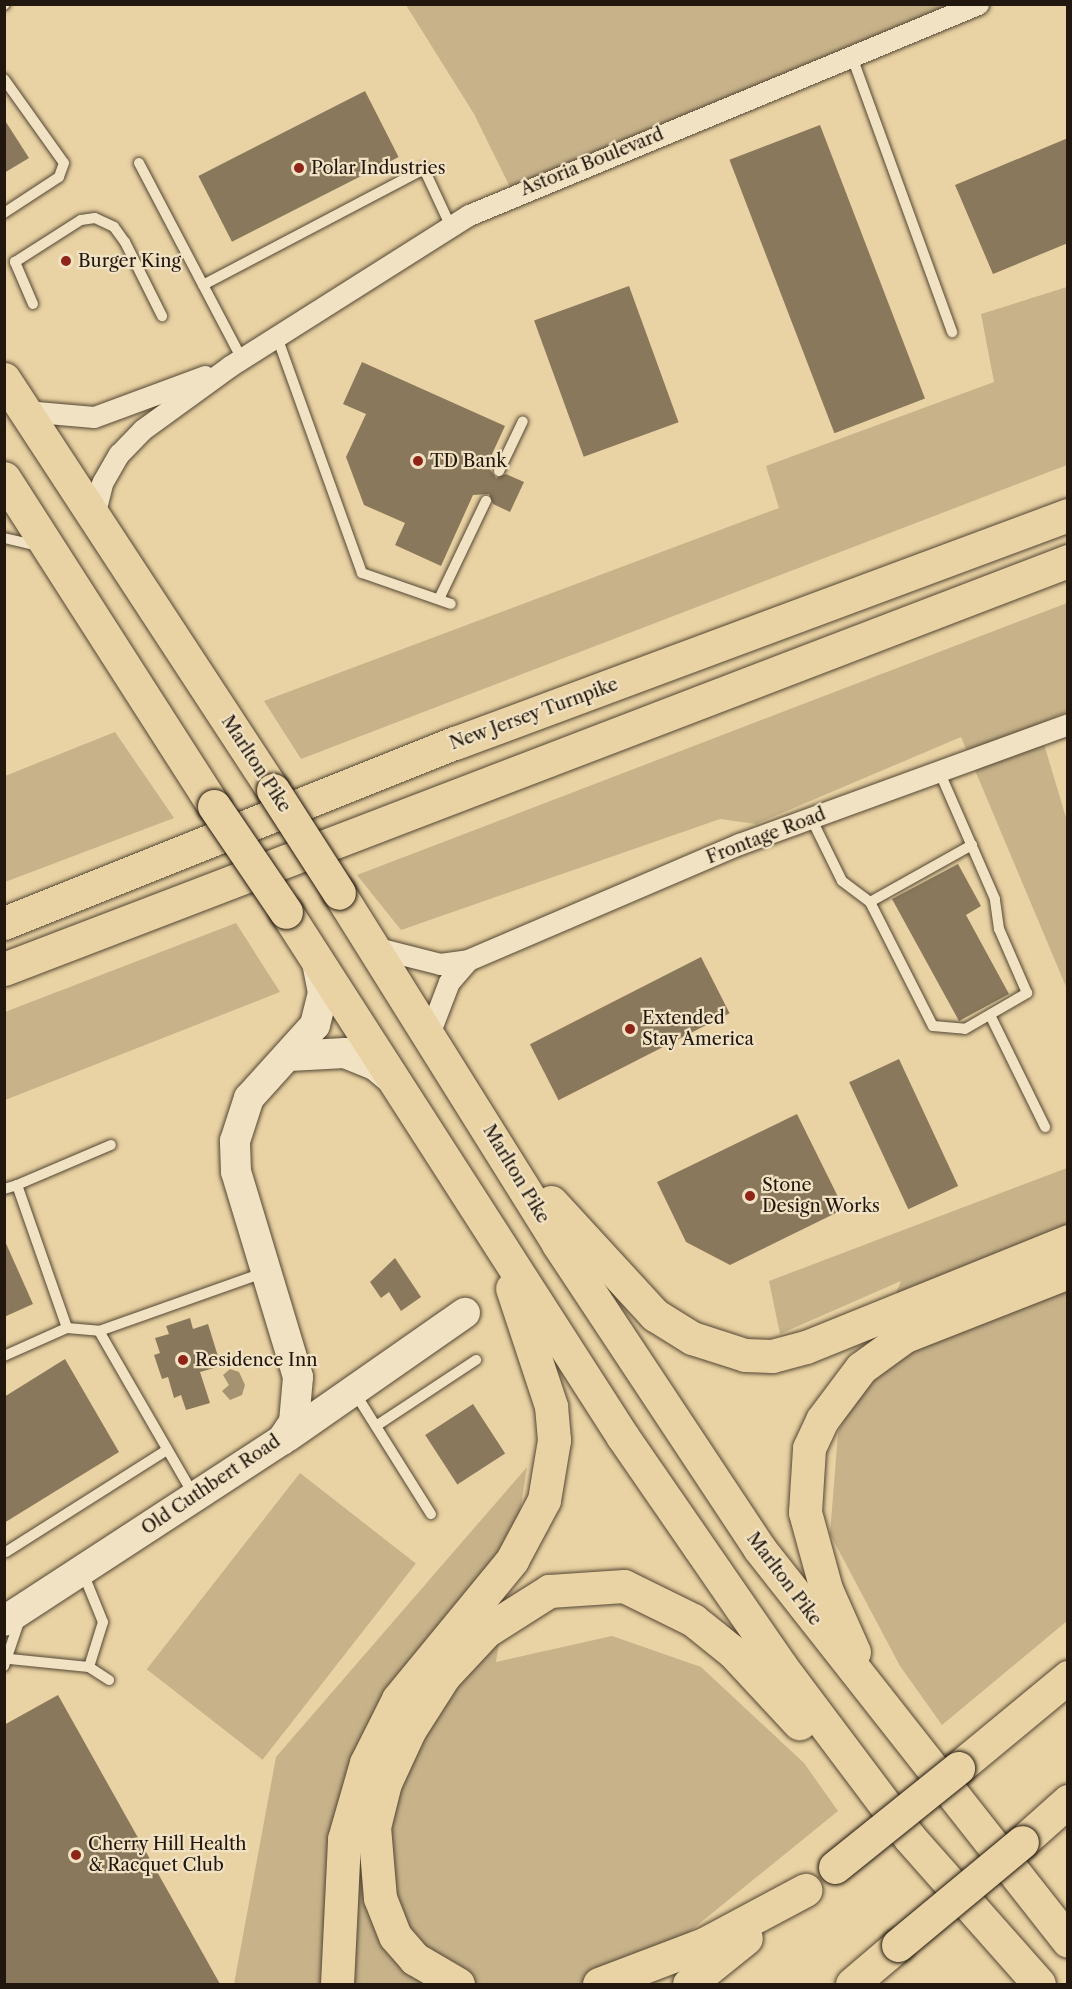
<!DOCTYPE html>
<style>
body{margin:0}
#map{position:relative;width:1072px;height:1989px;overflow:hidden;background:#e9d2a3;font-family:"Libre Caslon Text",serif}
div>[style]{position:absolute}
.green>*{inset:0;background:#c7b28a;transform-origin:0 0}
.water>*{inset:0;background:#a59270}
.building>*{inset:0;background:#89785b;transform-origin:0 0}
.roads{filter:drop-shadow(0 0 2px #534633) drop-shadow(0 0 2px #534633)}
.lane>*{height:10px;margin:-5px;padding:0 5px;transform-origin:5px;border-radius:5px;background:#f1e2c3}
.street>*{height:21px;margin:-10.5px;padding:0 10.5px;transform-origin:10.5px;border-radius:10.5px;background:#f1e2c3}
.secondary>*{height:30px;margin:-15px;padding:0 15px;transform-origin:15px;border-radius:15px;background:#f1e2c3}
.highway>*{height:33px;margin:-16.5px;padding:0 16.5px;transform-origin:16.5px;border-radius:16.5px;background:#e9d2a3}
.bridges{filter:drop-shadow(0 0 2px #21170e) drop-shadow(0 0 2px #21170e)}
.highway-bridge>*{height:33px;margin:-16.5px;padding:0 16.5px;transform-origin:16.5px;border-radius:16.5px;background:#e9d2a3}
.dots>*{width:16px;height:16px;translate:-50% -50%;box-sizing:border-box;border:3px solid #f1e2c3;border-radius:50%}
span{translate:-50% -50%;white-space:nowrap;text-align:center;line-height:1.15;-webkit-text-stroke:4.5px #f1e2c3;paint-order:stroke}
.street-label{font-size:18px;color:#21170e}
.poi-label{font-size:18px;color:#21170e}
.left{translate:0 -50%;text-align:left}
.frame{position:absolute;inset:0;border:6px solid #21170e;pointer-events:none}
</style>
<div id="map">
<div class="green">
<i style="clip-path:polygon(406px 5px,956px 5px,510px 187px,474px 114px)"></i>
<i style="clip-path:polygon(1067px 287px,1067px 465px,301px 759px,264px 701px,779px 508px,766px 466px,994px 382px,981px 314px)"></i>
<i style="clip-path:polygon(1067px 603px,1067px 712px,1038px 724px,1067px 821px,1067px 989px,961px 737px,756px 824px,720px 819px,401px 930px,357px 875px)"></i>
<i style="clip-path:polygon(115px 732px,174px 818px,5px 882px,5px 776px)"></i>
<i style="clip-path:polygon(236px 923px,280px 992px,5px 1100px,5px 1012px)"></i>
<i style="clip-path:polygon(1067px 1168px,1067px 1621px,942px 1725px,900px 1666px,830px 1534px,838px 1433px,901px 1281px,780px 1334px,769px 1281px)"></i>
<i style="clip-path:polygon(527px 1467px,496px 1662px,612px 1636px,701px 1667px,804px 1763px,838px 1811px,625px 1984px,234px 1984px,276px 1757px)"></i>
<i style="left:300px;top:1473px;width:147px;height:249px;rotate:38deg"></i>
</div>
<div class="water">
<i style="clip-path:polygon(230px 1369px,239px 1372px,245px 1385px,242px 1395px,230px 1400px,222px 1391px,229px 1385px,223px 1375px)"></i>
</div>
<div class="building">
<i style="left:365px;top:91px;width:74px;height:187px;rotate:63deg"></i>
<i style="clip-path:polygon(4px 119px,29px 158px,4px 173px)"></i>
<i style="left:820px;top:125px;width:293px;height:97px;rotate:69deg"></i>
<i style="clip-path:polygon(1068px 138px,1068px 243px,993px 274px,955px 185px)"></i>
<i style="left:629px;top:286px;width:145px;height:101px;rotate:70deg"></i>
<i style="clip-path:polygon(362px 362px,505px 426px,487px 465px,496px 478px,506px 474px,524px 482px,510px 512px,493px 504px,489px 494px,473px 495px,441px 566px,395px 545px,405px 523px,364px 505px,346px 457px,366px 414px,343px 404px)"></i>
<i style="clip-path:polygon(958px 864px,981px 906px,966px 915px,1009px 994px,959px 1021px,892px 899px)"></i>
<i style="left:701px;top:957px;width:63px;height:192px;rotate:63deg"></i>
<i style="left:899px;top:1059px;width:140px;height:55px;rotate:65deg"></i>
<i style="clip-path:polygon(797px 1114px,844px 1209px,730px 1265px,686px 1242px,657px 1182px)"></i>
<i style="clip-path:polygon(4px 1239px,33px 1304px,4px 1317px)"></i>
<i style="clip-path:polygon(395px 1258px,421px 1297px,401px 1311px,389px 1292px,381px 1298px,370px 1282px)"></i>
<i style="clip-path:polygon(190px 1318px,193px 1329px,208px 1324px,221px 1366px,200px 1372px,210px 1403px,186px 1410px,181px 1395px,174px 1398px,168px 1377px,162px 1379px,154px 1355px,160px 1353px,155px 1338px,169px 1334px,166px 1326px)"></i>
<i style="clip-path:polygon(65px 1359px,119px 1452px,4px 1523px,4px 1397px)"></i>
<i style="left:473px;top:1404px;width:59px;height:57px;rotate:57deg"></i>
<i style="clip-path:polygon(58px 1695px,220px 1984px,4px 1984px,4px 1725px)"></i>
</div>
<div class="roads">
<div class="lane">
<i style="left:4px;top:5px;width:1px;rotate:-45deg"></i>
<i style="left:852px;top:57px;width:293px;rotate:70deg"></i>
<i style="left:4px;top:79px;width:103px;rotate:54.5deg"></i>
<i style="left:64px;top:163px;width:15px;rotate:110deg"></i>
<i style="left:59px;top:177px;width:66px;rotate:146.8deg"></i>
<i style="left:139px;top:163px;width:221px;rotate:62.3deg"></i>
<i style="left:203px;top:285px;width:250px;rotate:-27.7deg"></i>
<i style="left:424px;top:169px;width:64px;rotate:65deg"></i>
<i style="left:33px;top:304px;width:46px;rotate:-113.2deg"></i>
<i style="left:15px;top:262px;width:78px;rotate:-32.5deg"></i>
<i style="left:81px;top:220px;width:14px;rotate:-8deg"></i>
<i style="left:95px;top:218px;width:21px;rotate:25deg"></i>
<i style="left:114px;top:227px;width:19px;rotate:54deg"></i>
<i style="left:125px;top:242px;width:83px;rotate:63.4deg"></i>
<i style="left:277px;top:337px;width:251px;rotate:70.2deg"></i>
<i style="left:362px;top:573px;width:94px;rotate:19.2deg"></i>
<i style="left:499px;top:471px;width:55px;rotate:-64.4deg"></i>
<i style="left:4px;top:538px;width:36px;rotate:13deg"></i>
<i style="left:439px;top:599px;width:109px;rotate:-64.4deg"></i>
<i style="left:811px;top:818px;width:70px;rotate:63.8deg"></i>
<i style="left:842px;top:881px;width:35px;rotate:37deg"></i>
<i style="left:870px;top:902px;width:139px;rotate:63.1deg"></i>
<i style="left:933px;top:1026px;width:32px;rotate:5deg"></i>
<i style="left:965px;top:1029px;width:72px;rotate:-30.1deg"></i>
<i style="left:1027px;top:993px;width:70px;rotate:-113.6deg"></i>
<i style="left:999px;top:929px;width:30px;rotate:-98deg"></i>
<i style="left:995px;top:899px;width:140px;rotate:-113.6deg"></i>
<i style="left:870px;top:902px;width:117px;rotate:-29.2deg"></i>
<i style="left:990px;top:1015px;width:125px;rotate:63.8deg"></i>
<i style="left:17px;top:1185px;width:102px;rotate:-23.1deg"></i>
<i style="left:4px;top:1189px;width:14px;rotate:-17deg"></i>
<i style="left:17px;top:1185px;width:151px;rotate:70.7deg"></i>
<i style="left:99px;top:1331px;width:188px;rotate:60deg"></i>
<i style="left:4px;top:1356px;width:69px;rotate:-24deg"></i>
<i style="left:67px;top:1328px;width:32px;rotate:5deg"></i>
<i style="left:99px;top:1331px;width:174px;rotate:-19.5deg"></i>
<i style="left:355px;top:1393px;width:143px;rotate:57.9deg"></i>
<i style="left:376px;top:1426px;width:120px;rotate:-33.4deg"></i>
<i style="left:6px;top:1552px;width:191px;rotate:-32.4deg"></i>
<i style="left:83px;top:1573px;width:53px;rotate:67.8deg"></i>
<i style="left:103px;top:1622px;width:47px;rotate:107.3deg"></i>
<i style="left:10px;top:1659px;width:79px;rotate:5.8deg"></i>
<i style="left:89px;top:1667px;width:24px;rotate:33deg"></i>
<i style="left:4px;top:1666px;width:50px;rotate:-71.2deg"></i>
</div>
<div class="street">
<i style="left:25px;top:411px;width:69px;rotate:5deg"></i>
<i style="left:94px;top:417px;width:118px;rotate:-20.3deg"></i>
<i style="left:94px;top:516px;width:34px;rotate:-76deg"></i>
<i style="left:102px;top:483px;width:34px;rotate:-60deg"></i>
<i style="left:119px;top:454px;width:33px;rotate:-46deg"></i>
<i style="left:142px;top:430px;width:109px;rotate:-36deg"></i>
<i style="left:230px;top:366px;width:283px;rotate:-32.3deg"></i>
<i style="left:469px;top:215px;width:551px;rotate:-22.52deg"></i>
<i style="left:373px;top:947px;width:69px;rotate:14.2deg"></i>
<i style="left:440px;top:964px;width:28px;rotate:-8deg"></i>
<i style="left:468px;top:960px;width:295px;rotate:-23.2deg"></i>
<i style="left:739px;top:844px;width:350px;rotate:-20deg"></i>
<i style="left:429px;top:1034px;width:56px;rotate:-69deg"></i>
<i style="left:449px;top:982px;width:29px;rotate:-49deg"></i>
</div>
<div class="secondary">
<i style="left:289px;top:1056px;width:56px;rotate:-3.1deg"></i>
<i style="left:345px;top:1053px;width:32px;rotate:22deg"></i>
<i style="left:375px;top:1065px;width:25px;rotate:40deg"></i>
<i style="left:287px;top:1437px;width:217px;rotate:-34.9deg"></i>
<i style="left:4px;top:1621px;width:332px;rotate:-33.1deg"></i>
<i style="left:282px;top:1440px;width:22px;rotate:-56deg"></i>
<i style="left:294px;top:1422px;width:45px;rotate:-84.9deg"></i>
<i style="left:298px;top:1377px;width:214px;rotate:-106.8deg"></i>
<i style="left:236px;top:1172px;width:31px;rotate:-92deg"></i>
<i style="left:235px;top:1141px;width:45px;rotate:-72deg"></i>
<i style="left:249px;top:1098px;width:98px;rotate:-47.9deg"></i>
<i style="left:315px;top:1025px;width:33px;rotate:-76deg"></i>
<i style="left:323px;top:993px;width:33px;rotate:-101deg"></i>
</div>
<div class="highway">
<i style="left:4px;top:379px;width:491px;rotate:56.8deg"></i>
<i style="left:4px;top:478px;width:389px;rotate:57.4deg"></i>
<i style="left:339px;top:893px;width:414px;rotate:58deg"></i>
<i style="left:558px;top:1244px;width:364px;rotate:56.5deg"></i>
<i style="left:759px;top:1548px;width:500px;rotate:51.8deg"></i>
<i style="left:286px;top:912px;width:624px;rotate:57.3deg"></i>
<i style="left:623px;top:1437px;width:277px;rotate:55.4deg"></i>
<i style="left:780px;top:1665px;width:215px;rotate:53.1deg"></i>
<i style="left:909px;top:1837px;width:196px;rotate:48.5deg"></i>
<i style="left:4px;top:923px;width:486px;rotate:-21.8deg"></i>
<i style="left:455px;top:743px;width:654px;rotate:-20.4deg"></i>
<i style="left:4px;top:969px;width:1140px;rotate:-20.98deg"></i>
<i style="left:551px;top:1202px;width:154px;rotate:47.4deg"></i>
<i style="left:655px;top:1315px;width:44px;rotate:31.9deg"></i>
<i style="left:692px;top:1338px;width:56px;rotate:17.8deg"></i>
<i style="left:745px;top:1355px;width:27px;rotate:2deg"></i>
<i style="left:772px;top:1356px;width:35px;rotate:-15deg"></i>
<i style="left:806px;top:1347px;width:283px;rotate:-22deg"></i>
<i style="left:854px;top:1652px;width:69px;rotate:-114deg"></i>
<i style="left:826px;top:1589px;width:80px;rotate:-105.3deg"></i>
<i style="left:805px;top:1512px;width:64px;rotate:-86.4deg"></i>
<i style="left:809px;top:1448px;width:31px;rotate:-65deg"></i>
<i style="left:822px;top:1420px;width:65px;rotate:-53.1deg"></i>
<i style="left:861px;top:1368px;width:54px;rotate:-36deg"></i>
<i style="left:905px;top:1336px;width:175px;rotate:-21.4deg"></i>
<i style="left:958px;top:1768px;width:143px;rotate:-39.6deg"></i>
<i style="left:1022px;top:1842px;width:62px;rotate:-41.7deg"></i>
<i style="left:337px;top:1984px;width:145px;rotate:-87.2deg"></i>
<i style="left:344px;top:1839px;width:79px;rotate:-73.9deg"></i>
<i style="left:366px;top:1763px;width:72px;rotate:-63.4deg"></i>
<i style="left:398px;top:1699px;width:180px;rotate:-50.6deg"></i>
<i style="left:512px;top:1560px;width:68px;rotate:-61.9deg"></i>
<i style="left:544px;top:1500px;width:61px;rotate:-80.5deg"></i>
<i style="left:554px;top:1440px;width:34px;rotate:-95deg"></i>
<i style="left:551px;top:1406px;width:124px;rotate:-108.3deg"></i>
<i style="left:458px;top:1984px;width:50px;rotate:-149.8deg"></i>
<i style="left:415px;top:1959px;width:30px;rotate:-131deg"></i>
<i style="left:395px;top:1936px;width:41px;rotate:-111.5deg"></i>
<i style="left:380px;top:1898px;width:71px;rotate:-94.8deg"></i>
<i style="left:374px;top:1827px;width:45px;rotate:-76deg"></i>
<i style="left:385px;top:1783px;width:57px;rotate:-65.2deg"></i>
<i style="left:409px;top:1731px;width:65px;rotate:-57.5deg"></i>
<i style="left:444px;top:1676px;width:62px;rotate:-47deg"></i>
<i style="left:486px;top:1631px;width:75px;rotate:-32.4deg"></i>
<i style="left:549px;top:1591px;width:75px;rotate:-3.8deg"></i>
<i style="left:624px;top:1586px;width:77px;rotate:26.2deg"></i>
<i style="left:693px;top:1620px;width:53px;rotate:38.8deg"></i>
<i style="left:734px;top:1653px;width:96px;rotate:47.1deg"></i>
<i style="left:599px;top:1984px;width:112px;rotate:-20.9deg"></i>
<i style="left:704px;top:1944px;width:115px;rotate:-28.1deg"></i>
<i style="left:689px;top:1984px;width:73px;rotate:-38.9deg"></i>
<i style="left:852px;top:1984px;width:60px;rotate:-40.3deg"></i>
</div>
</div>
<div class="bridges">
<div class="highway-bridge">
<i style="left:273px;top:790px;width:122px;rotate:57.3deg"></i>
<i style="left:214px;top:806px;width:128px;rotate:55.8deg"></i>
<i style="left:835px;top:1867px;width:158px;rotate:-38.8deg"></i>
<i style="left:898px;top:1945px;width:161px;rotate:-39.7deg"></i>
</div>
</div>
<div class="dots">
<i style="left:299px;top:168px;background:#8f2418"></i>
<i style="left:66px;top:261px;background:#8f2418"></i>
<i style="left:418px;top:461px;background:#8f2418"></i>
<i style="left:630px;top:1029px;background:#8f2418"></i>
<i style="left:750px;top:1196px;background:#8f2418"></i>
<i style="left:183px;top:1360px;background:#8f2418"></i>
<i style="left:76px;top:1855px;background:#8f2418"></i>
</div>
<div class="street-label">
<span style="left:592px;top:162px;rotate:-22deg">Astoria Boulevard</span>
<span style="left:534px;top:714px;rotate:-20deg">New Jersey Turnpike</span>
<span style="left:256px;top:764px;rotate:57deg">Marlton Pike</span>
<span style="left:766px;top:836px;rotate:-21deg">Frontage Road</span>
<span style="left:516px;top:1174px;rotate:59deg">Marlton Pike</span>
<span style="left:211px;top:1485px;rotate:-34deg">Old Cuthbert Road</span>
<span style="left:784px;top:1579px;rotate:53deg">Marlton Pike</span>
</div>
<div class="poi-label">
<span class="left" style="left:311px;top:168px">Polar Industries</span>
<span class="left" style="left:78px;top:261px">Burger King</span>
<span class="left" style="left:430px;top:461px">TD Bank</span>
<span class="left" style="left:642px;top:1029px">Extended<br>Stay America</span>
<span class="left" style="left:762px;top:1196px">Stone<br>Design Works</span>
<span class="left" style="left:195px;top:1360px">Residence Inn</span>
<span class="left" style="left:88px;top:1855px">Cherry Hill Health<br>&amp; Racquet Club</span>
</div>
<div class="frame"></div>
</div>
